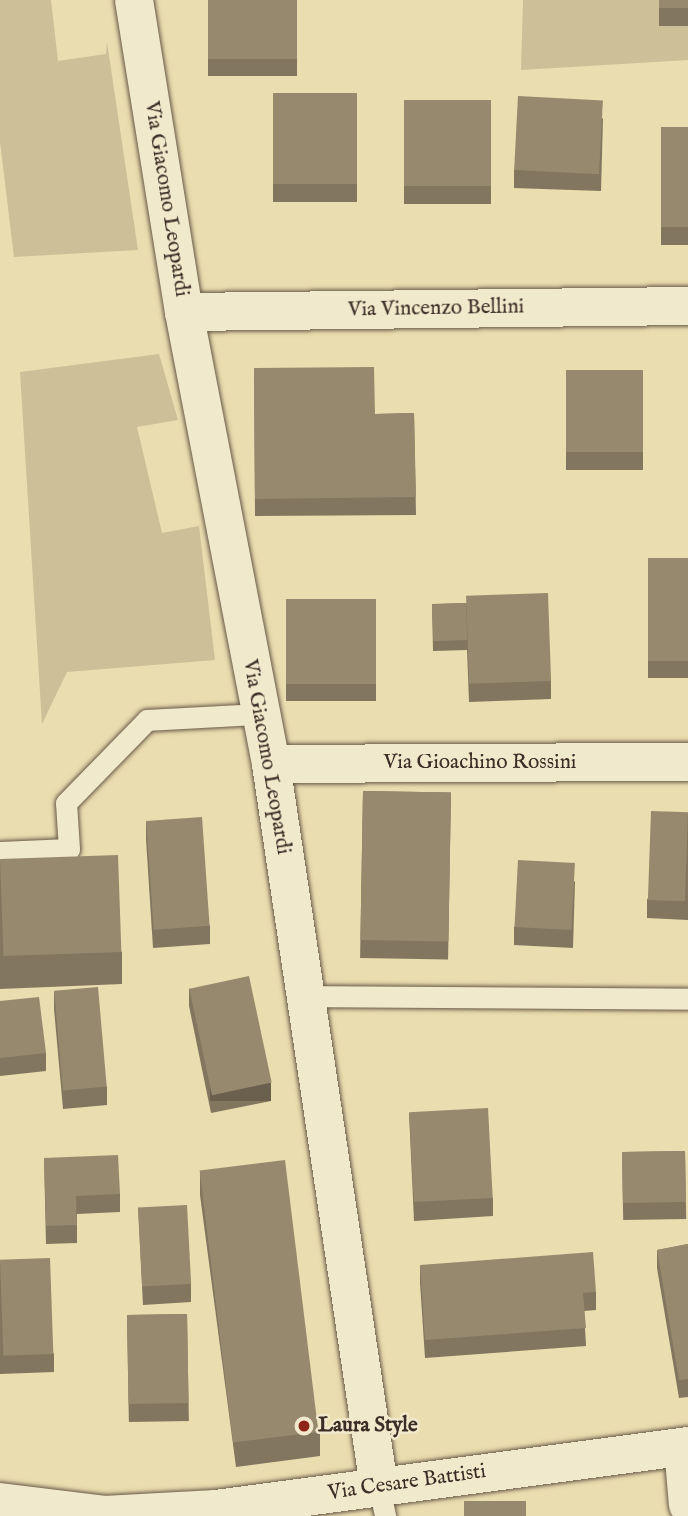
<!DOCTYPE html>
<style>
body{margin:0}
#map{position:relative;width:688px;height:1516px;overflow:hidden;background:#eaddaf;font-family:"IM FELL English",serif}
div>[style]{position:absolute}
.green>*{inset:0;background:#cdbf98}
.roads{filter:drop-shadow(0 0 2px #685949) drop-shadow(0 0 2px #685949)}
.service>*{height:21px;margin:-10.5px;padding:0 10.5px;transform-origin:10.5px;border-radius:10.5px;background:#f1e9cb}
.minor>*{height:38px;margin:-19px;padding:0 19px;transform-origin:19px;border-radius:19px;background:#f1e9cb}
.tertiary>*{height:38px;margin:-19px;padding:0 19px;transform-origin:19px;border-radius:19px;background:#f1e9cb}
.wall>*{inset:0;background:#82765f;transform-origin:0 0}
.shaded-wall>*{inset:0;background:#6a604d;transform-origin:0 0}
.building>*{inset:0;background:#97896e;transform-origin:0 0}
.dots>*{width:19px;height:19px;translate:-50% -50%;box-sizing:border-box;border:4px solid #f1e9cb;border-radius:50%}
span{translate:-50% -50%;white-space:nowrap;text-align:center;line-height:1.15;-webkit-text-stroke:5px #f1e9cb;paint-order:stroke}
.street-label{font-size:21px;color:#3d2d27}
.poi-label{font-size:21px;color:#3d2d27;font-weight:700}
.left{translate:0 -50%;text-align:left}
</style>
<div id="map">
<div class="green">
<i style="clip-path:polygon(0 0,51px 0,58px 61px,106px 54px,107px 42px,138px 250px,14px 257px,0 142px)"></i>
<i style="clip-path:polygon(523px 0,660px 0,659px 26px,688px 26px,688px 60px,521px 70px)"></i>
<i style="clip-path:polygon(159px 354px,178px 420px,137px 427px,162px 533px,199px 526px,215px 660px,67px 672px,42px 724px,20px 372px)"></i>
</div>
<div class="roads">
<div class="service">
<i style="left:0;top:852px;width:69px;rotate:-2.5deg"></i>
<i style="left:69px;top:849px;width:46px;rotate:-93.7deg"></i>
<i style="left:66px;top:803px;width:116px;rotate:-45.7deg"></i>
<i style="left:147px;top:720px;width:112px;rotate:-3.1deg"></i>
<i style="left:301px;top:996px;width:387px;rotate:0.4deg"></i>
<i style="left:379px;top:1487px;width:30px;rotate:78deg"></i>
</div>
<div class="minor">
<i style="left:134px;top:0;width:316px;rotate:80.9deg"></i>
<i style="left:184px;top:312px;width:460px;rotate:79.1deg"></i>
<i style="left:271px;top:764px;width:731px;rotate:81.5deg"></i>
<i style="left:184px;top:312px;width:504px;rotate:-0.68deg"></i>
<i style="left:271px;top:764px;width:417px;rotate:-0.3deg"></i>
<i style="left:683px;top:1447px;width:58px;rotate:85.1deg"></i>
</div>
<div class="tertiary">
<i style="left:0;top:1502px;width:105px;rotate:7.1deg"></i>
<i style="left:104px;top:1515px;width:112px;rotate:-3.1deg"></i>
<i style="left:216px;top:1509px;width:476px;rotate:-7.6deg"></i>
</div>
</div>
<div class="wall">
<i style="left:208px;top:0;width:89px;height:76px"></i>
<i style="left:659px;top:0;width:29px;height:26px"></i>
<i style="left:357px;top:93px;width:109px;height:84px;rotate:90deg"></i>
<i style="left:491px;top:100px;width:104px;height:87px;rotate:90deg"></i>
<i style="clip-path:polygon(603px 118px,601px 191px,514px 188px,514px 170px)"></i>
<i style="left:661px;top:127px;width:27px;height:118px"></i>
<i style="clip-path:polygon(254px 368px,375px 414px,414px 413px,416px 515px,255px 516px)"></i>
<i style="left:566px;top:370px;width:77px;height:100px"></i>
<i style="left:648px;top:558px;width:40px;height:120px"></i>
<i style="left:286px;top:599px;width:90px;height:102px"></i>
<i style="clip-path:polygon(466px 603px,551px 681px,551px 699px,469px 702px,467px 650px,433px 651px,432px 604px)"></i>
<i style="left:363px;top:791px;width:88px;height:167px;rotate:1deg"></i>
<i style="clip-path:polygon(688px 812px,688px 920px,647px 918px,647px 900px)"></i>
<i style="clip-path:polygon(146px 821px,210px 926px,210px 944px,153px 948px,146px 839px)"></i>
<i style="clip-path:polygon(0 860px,122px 952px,122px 984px,0 989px)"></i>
<i style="clip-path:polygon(575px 881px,573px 948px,514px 945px,514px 927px)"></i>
<i style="clip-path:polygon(189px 988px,271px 1101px,211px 1113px,189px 1006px)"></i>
<i style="clip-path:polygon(54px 991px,107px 1087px,107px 1105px,63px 1109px,54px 1009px)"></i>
<i style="clip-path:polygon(0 1001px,46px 1053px,46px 1071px,0 1076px)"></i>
<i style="clip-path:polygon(409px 1113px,493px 1198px,493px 1216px,414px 1221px)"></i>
<i style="left:685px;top:1151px;width:68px;height:63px;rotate:89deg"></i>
<i style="clip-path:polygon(44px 1158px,120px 1194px,120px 1212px,77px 1214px,77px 1243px,46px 1244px)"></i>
<i style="clip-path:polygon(200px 1171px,320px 1432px,320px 1456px,236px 1467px,200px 1195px)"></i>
<i style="clip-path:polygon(138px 1207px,191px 1284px,191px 1302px,143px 1305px)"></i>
<i style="clip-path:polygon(688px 1244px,688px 1397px,679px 1398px,657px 1268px,657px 1250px)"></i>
<i style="clip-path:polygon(0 1261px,54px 1354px,54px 1372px,0 1374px)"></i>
<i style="clip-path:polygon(420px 1265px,596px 1292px,596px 1310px,584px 1311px,586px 1346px,425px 1358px,420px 1283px)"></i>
<i style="left:187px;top:1314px;width:107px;height:60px;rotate:89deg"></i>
</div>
<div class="shaded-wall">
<i style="left:271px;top:1083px;width:18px;height:61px;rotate:90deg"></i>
</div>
<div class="building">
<i style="left:208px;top:0;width:89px;height:59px"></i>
<i style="left:659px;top:0;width:29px;height:8px"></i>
<i style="left:357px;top:93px;width:91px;height:84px;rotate:90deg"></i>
<i style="left:518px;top:96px;width:85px;height:74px;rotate:3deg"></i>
<i style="left:491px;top:100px;width:86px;height:87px;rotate:90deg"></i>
<i style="left:661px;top:127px;width:27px;height:100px"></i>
<i style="clip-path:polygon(374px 367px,375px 414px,414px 413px,416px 497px,255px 499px,254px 368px)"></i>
<i style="left:566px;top:370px;width:77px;height:82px"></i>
<i style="left:648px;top:558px;width:40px;height:103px"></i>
<i style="left:548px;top:593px;width:88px;height:82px;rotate:88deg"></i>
<i style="left:286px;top:599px;width:90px;height:85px"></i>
<i style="left:466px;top:603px;width:37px;height:34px;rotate:88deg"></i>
<i style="left:363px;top:791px;width:88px;height:149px;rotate:1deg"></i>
<i style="left:651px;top:811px;width:37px;height:89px;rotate:2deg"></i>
<i style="left:202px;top:817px;width:109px;height:56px;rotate:86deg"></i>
<i style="left:118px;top:855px;width:97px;height:118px;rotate:88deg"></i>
<i style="left:518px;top:860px;width:57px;height:67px;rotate:3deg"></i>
<i style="left:249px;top:976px;width:109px;height:61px;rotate:78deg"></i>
<i style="left:98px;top:987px;width:100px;height:44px;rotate:85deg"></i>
<i style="clip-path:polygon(39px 997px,46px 1053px,0 1058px,0 1001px)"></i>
<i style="left:488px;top:1108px;width:90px;height:79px;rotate:87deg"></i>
<i style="left:685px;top:1151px;width:51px;height:63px;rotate:89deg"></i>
<i style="clip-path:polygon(118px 1155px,120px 1194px,76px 1196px,77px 1225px,46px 1226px,44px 1158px)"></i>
<i style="left:285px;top:1160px;width:274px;height:86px;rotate:83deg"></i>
<i style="left:187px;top:1205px;width:79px;height:49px;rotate:87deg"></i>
<i style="clip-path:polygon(688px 1244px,688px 1379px,679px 1380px,657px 1250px)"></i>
<i style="clip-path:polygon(593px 1252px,596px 1292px,583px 1293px,586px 1328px,425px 1340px,420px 1265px)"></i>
<i style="left:50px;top:1258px;width:96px;height:50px;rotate:88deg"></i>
<i style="left:187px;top:1314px;width:89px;height:60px;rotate:89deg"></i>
<i style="left:526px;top:1501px;width:15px;height:62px;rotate:90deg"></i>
</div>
<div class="dots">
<i style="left:304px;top:1426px;background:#8f2418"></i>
</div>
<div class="street-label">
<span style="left:166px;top:199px;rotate:81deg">Via Giacomo Leopardi</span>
<span style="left:436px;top:309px;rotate:-1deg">Via Vincenzo Bellini</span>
<span style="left:266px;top:757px;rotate:80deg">Via Giacomo Leopardi</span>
<span style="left:480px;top:763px">Via Gioachino Rossini</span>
<span style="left:407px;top:1483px;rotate:-8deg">Via Cesare Battisti</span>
</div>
<div class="poi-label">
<span class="left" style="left:318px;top:1426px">Laura Style</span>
</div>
</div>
